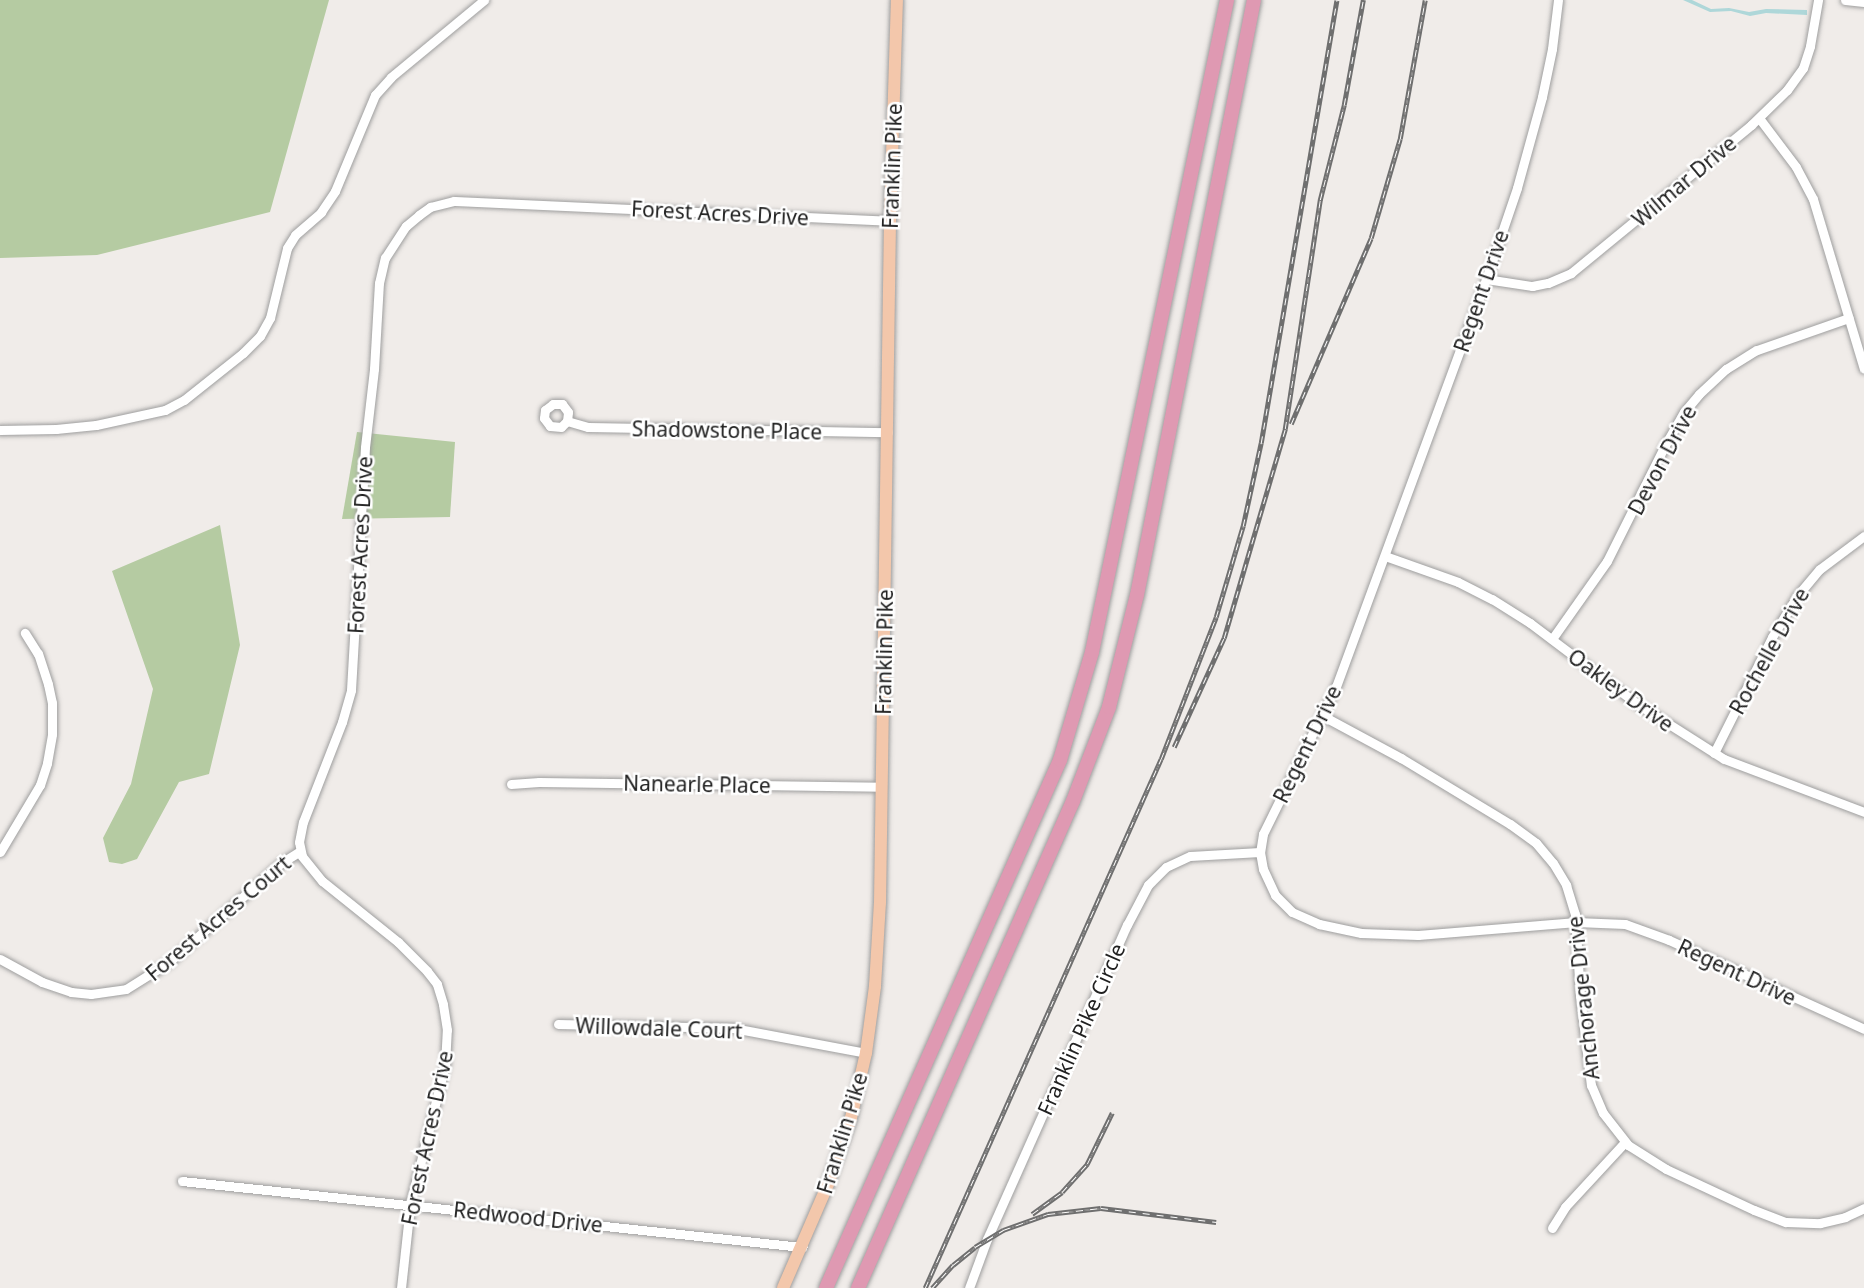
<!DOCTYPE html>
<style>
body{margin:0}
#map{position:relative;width:1864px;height:1288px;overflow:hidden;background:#f0ece9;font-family:"Noto Sans",sans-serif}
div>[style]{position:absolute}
.forest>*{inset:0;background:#b5cba2}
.water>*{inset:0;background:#aed7d9}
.roads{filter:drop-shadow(0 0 2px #9e9e9e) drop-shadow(0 0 2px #9e9e9e)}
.minor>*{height:9px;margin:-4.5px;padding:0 4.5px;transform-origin:4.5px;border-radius:4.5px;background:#fff}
.major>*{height:12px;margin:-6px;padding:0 6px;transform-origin:6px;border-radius:6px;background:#f3c7ab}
.highway>*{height:14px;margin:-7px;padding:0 7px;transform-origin:7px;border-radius:7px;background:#df99b2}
.rail>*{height:4.5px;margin-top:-2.25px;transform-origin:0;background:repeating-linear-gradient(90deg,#fff 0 7px,#6f6f6f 0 14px);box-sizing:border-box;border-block:2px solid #6f6f6f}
span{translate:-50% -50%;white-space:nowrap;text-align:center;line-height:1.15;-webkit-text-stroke:5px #fff;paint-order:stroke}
.street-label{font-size:21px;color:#212121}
</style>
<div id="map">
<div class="forest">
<i style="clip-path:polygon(0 0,329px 0,270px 212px,97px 255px,0 258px)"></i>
<i style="clip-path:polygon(357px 432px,455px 442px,450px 517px,342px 519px)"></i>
<i style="clip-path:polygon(220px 525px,240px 645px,209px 774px,179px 782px,137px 859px,122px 864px,109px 862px,103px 838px,131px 784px,153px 689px,112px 571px)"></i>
</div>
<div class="water">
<i style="clip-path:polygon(1683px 0,1692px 0,1711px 9px,1729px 8px,1749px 12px,1766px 9px,1807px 10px,1807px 15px,1766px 13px,1750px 16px,1731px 11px,1710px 12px)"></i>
</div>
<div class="roads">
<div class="minor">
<i style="left:1558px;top:0;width:49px;rotate:97deg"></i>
<i style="left:1552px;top:49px;width:49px;rotate:101.8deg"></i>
<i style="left:1542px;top:97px;width:94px;rotate:105.4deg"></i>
<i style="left:1517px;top:188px;width:96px;rotate:108.8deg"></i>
<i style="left:1486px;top:279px;width:434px;rotate:110.2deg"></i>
<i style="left:1336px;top:686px;width:165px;rotate:116.3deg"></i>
<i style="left:1263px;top:834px;width:18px;rotate:99deg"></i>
<i style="left:1260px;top:852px;width:17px;rotate:80deg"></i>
<i style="left:1263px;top:869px;width:29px;rotate:65deg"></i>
<i style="left:1275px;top:895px;width:24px;rotate:45deg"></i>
<i style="left:1292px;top:912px;width:30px;rotate:24deg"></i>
<i style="left:1319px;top:924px;width:43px;rotate:12.1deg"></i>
<i style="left:1361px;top:933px;width:57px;rotate:2deg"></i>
<i style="left:1418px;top:935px;width:159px;rotate:-4.7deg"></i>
<i style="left:1576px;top:922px;width:49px;rotate:2.3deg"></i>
<i style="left:1625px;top:924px;width:47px;rotate:20deg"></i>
<i style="left:1669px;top:940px;width:214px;rotate:24.5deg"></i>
<i style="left:1845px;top:0;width:19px;rotate:6deg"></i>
<i style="left:1759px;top:118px;width:61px;rotate:52.9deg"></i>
<i style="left:1796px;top:167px;width:36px;rotate:62deg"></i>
<i style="left:1813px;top:199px;width:177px;rotate:73.3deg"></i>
<i style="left:1486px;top:279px;width:47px;rotate:8.7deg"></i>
<i style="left:1532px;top:286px;width:16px;rotate:-11deg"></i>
<i style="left:1548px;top:283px;width:25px;rotate:-23deg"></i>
<i style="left:1571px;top:273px;width:233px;rotate:-39.4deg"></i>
<i style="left:1751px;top:125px;width:50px;rotate:-44.2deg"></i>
<i style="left:1787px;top:90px;width:27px;rotate:-54deg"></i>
<i style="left:1803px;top:68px;width:23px;rotate:-72deg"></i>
<i style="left:1810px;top:46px;width:47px;rotate:-80.1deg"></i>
<i style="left:567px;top:421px;width:8px;rotate:135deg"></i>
<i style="left:561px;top:427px;width:11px;rotate:-175deg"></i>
<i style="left:550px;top:426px;width:10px;rotate:-127deg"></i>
<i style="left:544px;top:418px;width:8px;rotate:-83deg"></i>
<i style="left:545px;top:410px;width:10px;rotate:-37deg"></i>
<i style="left:553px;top:404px;width:9px"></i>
<i style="left:562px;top:404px;width:10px;rotate:53deg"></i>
<i style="left:568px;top:412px;width:9px;rotate:96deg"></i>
<i style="left:567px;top:421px;width:22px;rotate:16deg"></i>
<i style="left:588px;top:427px;width:300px;rotate:1deg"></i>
<i style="left:0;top:430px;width:56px;rotate:-1deg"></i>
<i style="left:56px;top:429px;width:40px;rotate:-5.7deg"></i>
<i style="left:96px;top:425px;width:71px;rotate:-12.3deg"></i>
<i style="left:165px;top:410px;width:21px;rotate:-28deg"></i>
<i style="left:184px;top:400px;width:75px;rotate:-38.5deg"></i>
<i style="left:243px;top:353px;width:24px;rotate:-45deg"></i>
<i style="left:260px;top:336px;width:21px;rotate:-61deg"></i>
<i style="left:270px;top:318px;width:72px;rotate:-76.3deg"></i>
<i style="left:287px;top:248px;width:15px;rotate:-58deg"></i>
<i style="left:295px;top:235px;width:35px;rotate:-41deg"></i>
<i style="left:321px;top:212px;width:25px;rotate:-56deg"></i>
<i style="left:335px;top:191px;width:104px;rotate:-67.4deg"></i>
<i style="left:375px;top:95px;width:24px;rotate:-48deg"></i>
<i style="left:391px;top:77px;width:121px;rotate:-39.6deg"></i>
<i style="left:1385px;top:556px;width:77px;rotate:19.6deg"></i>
<i style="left:1458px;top:582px;width:38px;rotate:27deg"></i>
<i style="left:1492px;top:599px;width:45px;rotate:32.3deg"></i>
<i style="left:1530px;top:623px;width:133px;rotate:37deg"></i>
<i style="left:1636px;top:703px;width:104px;rotate:32.5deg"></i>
<i style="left:1724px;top:759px;width:150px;rotate:20.7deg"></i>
<i style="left:1552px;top:639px;width:95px;rotate:-54.8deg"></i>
<i style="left:1607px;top:561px;width:130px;rotate:-63.4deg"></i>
<i style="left:1665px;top:445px;width:38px;rotate:-60deg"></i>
<i style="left:1684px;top:412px;width:23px;rotate:-50deg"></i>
<i style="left:1699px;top:394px;width:37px;rotate:-43deg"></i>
<i style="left:1726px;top:369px;width:36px;rotate:-32deg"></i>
<i style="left:1757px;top:350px;width:97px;rotate:-19.2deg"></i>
<i style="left:1323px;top:716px;width:89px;rotate:28.3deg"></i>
<i style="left:1401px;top:758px;width:127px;rotate:31.2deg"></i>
<i style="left:1510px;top:824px;width:32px;rotate:36deg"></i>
<i style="left:1536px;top:843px;width:26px;rotate:50deg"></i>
<i style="left:1553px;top:863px;width:26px;rotate:59deg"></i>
<i style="left:1566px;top:885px;width:30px;rotate:73deg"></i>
<i style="left:1575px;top:914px;width:82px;rotate:86.5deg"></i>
<i style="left:1580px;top:996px;width:90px;rotate:83deg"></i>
<i style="left:1591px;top:1085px;width:30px;rotate:67deg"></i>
<i style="left:1603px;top:1113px;width:41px;rotate:52deg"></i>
<i style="left:1628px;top:1145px;width:45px;rotate:32.3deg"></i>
<i style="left:1666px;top:1169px;width:97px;rotate:25deg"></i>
<i style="left:1754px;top:1210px;width:34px;rotate:21deg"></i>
<i style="left:1786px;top:1222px;width:34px;rotate:2deg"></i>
<i style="left:1820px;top:1223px;width:26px;rotate:-13deg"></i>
<i style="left:1845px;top:1217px;width:21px;rotate:-25deg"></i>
<i style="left:1714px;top:753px;width:130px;rotate:-63.4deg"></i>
<i style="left:1772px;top:637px;width:48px;rotate:-58.6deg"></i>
<i style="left:1797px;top:596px;width:35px;rotate:-50deg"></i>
<i style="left:1820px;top:569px;width:55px;rotate:-36.9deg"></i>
<i style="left:511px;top:784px;width:28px;rotate:-4deg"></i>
<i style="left:539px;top:782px;width:343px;rotate:0.8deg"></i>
<i style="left:0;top:852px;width:78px;rotate:-59.2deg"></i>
<i style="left:40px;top:785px;width:23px;rotate:-72deg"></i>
<i style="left:47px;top:763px;width:29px;rotate:-80deg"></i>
<i style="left:52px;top:734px;width:31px;rotate:-90deg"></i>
<i style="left:52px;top:703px;width:19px;rotate:-102deg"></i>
<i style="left:48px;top:684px;width:32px;rotate:-108deg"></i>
<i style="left:38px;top:654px;width:25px;rotate:-122deg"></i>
<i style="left:0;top:959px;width:48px;rotate:28.7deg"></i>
<i style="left:42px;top:982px;width:31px;rotate:19deg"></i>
<i style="left:71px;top:992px;width:20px;rotate:6deg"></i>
<i style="left:91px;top:994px;width:35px;rotate:-8deg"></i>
<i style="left:126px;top:989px;width:51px;rotate:-32.1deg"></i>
<i style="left:169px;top:962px;width:149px;rotate:-41.5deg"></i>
<i style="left:281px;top:863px;width:22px;rotate:-32deg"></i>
<i style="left:558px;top:1024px;width:175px;rotate:1.3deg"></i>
<i style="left:733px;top:1028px;width:135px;rotate:10.6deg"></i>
<i style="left:182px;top:1181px;width:624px;rotate:6.08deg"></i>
<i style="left:1552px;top:1228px;width:25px;rotate:-58deg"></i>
<i style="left:1565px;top:1207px;width:88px;rotate:-47.3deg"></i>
<i style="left:401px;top:1288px;width:83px;rotate:-83.8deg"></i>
<i style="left:410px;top:1205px;width:144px;rotate:-76deg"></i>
<i style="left:445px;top:1065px;width:35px;rotate:-87deg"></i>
<i style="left:447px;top:1030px;width:26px;rotate:-99deg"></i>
<i style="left:443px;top:1004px;width:21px;rotate:-107deg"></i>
<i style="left:437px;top:984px;width:16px;rotate:-128deg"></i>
<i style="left:427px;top:971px;width:41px;rotate:-135deg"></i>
<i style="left:398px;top:942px;width:97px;rotate:-141.2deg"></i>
<i style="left:322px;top:881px;width:32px;rotate:-129deg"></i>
<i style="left:302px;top:856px;width:14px;rotate:-102deg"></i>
<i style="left:299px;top:842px;width:20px;rotate:-79deg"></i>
<i style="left:303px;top:822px;width:107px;rotate:-68.7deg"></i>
<i style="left:342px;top:722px;width:33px;rotate:-74deg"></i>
<i style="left:351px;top:690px;width:243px;rotate:-86.7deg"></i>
<i style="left:365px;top:447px;width:79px;rotate:-83.4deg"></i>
<i style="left:374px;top:369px;width:86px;rotate:-86.7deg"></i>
<i style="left:379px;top:283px;width:26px;rotate:-77deg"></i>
<i style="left:385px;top:258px;width:38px;rotate:-57deg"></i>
<i style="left:406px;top:226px;width:17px;rotate:-40deg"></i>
<i style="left:419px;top:215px;width:14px;rotate:-36deg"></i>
<i style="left:430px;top:207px;width:25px;rotate:-14deg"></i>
<i style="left:454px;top:201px;width:436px;rotate:2.6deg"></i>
<i style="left:969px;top:1288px;width:52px;rotate:-69.8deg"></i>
<i style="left:987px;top:1239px;width:344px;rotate:-66deg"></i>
<i style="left:1127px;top:925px;width:45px;rotate:-62.3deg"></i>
<i style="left:1148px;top:885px;width:25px;rotate:-45deg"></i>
<i style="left:1166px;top:867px;width:26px;rotate:-25deg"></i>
<i style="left:1190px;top:856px;width:70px;rotate:-3.3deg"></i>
</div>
<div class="major">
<i style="left:783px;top:1288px;width:113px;rotate:-66.6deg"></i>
<i style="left:828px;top:1184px;width:70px;rotate:-70.8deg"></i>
<i style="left:851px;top:1118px;width:67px;rotate:-77deg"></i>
<i style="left:866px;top:1053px;width:68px;rotate:-82.3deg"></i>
<i style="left:875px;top:986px;width:83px;rotate:-86.6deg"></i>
<i style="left:880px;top:903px;width:682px;rotate:-89.16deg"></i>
<i style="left:890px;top:221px;width:221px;rotate:-88.2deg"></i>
</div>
<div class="highway">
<i style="left:826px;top:1288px;width:578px;rotate:-66.1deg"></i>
<i style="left:1060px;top:760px;width:113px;rotate:-73.5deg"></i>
<i style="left:1092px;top:652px;width:666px;rotate:-78.3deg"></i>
<i style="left:858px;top:1288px;width:532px;rotate:-66.18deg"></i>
<i style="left:1073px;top:801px;width:101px;rotate:-69deg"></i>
<i style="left:1109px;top:707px;width:115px;rotate:-76deg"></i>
<i style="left:1137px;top:595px;width:606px;rotate:-78.88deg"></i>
</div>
</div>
<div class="rail">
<i style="left:1291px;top:424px;width:202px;rotate:-66.7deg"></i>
<i style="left:1371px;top:238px;width:103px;rotate:-73.7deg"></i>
<i style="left:1400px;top:139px;width:141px;rotate:-79.8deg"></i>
<i style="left:1174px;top:747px;width:120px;rotate:-65.4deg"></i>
<i style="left:1224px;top:638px;width:218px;rotate:-73.7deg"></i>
<i style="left:1285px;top:429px;width:232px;rotate:-81.3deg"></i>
<i style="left:1320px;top:200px;width:98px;rotate:-75.8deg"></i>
<i style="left:1344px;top:105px;width:107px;rotate:-79.7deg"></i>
<i style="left:1032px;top:1214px;width:37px;rotate:-36deg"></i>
<i style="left:1062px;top:1192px;width:38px;rotate:-48deg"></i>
<i style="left:1087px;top:1164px;width:57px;rotate:-63.9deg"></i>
<i style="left:925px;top:1288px;width:579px;rotate:-65.96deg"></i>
<i style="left:1161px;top:759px;width:152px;rotate:-68.8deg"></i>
<i style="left:1216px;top:617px;width:95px;rotate:-73.5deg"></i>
<i style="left:1243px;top:526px;width:85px;rotate:-77.8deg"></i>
<i style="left:1261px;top:443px;width:449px;rotate:-80.3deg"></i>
<i style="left:932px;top:1288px;width:31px;rotate:-48deg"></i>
<i style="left:953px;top:1265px;width:28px;rotate:-39deg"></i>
<i style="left:975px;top:1247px;width:33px;rotate:-31deg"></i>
<i style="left:1003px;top:1230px;width:48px;rotate:-19.6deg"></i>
<i style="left:1048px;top:1214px;width:53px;rotate:-6.5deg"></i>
<i style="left:1101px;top:1208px;width:116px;rotate:6.9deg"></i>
</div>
<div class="street-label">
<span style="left:892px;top:166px;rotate:-88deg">Franklin Pike</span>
<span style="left:1684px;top:181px;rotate:-40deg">Wilmar Drive</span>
<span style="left:720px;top:213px;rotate:3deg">Forest Acres Drive</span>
<span style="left:1481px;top:291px;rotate:-71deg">Regent Drive</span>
<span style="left:727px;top:430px;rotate:1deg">Shadowstone Place</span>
<span style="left:1662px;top:460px;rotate:-62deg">Devon Drive</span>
<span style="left:360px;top:545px;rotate:-87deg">Forest Acres Drive</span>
<span style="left:1769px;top:651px;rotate:-61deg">Rochelle Drive</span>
<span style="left:884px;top:652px;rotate:-89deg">Franklin Pike</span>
<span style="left:1621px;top:690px;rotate:36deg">Oakley Drive</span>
<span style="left:1307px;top:744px;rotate:-64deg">Regent Drive</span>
<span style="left:697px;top:784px;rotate:1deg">Nanearle Place</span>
<span style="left:218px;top:918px;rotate:-40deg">Forest Acres Court</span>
<span style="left:1737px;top:972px;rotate:25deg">Regent Drive</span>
<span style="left:1583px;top:998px;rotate:-96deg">Anchorage Drive</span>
<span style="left:659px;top:1028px;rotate:2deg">Willowdale Court</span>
<span style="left:1081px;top:1029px;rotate:-66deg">Franklin Pike Circle</span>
<span style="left:842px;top:1133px;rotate:-73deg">Franklin Pike</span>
<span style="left:427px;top:1138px;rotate:-78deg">Forest Acres Drive</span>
<span style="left:528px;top:1217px;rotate:6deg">Redwood Drive</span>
</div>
</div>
